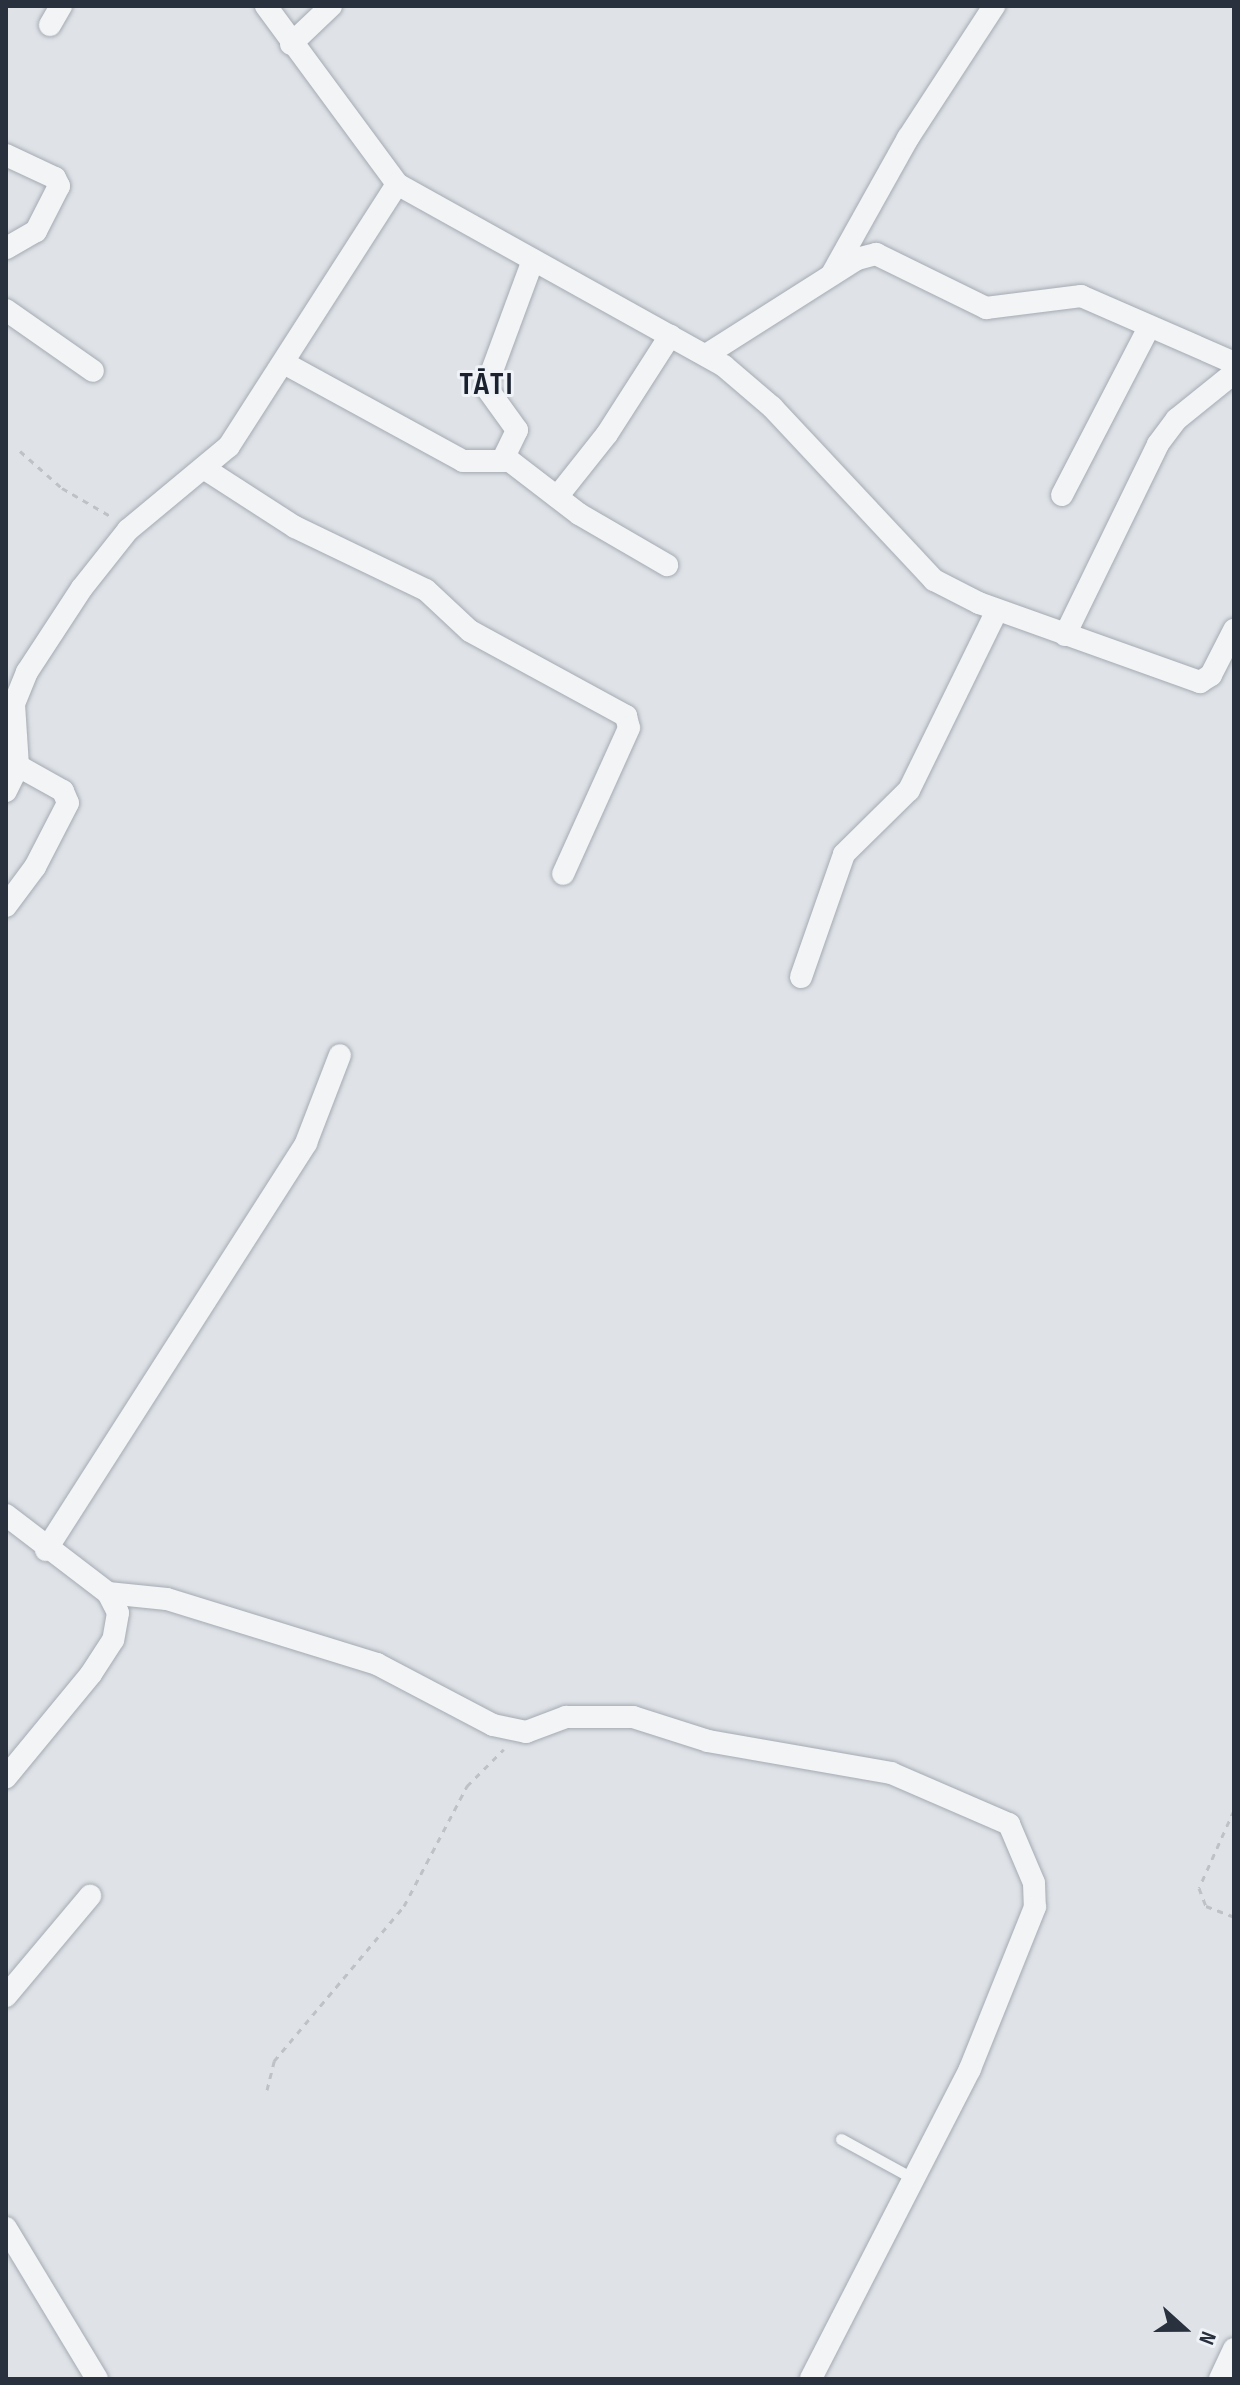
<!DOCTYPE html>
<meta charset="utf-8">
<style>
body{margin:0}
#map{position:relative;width:1240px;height:2385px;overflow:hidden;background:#dfe3e8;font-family:"Sofia Sans Condensed",sans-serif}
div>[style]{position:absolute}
.path>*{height:3px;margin-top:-1.5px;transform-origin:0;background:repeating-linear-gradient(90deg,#bec1c6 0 6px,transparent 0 12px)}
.roads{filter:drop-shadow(0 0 2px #a5aab2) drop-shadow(0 0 2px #a5aab2)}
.service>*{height:11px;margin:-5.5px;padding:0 5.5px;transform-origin:5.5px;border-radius:5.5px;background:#f2f4f6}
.minor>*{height:22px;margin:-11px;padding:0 11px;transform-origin:11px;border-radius:11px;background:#f2f4f6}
span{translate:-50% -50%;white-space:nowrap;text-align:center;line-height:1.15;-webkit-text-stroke:6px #eff2f6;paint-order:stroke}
.district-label{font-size:32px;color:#1b222f;font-weight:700;letter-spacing:2px}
.frame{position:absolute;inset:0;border:8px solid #29313f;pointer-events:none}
.north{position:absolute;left:1144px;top:2289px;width:80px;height:80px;-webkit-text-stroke:6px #eff2f6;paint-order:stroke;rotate:111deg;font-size:22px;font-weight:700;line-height:32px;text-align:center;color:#29313f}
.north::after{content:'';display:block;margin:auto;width:28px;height:36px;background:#29313f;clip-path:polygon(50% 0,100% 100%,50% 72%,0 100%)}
</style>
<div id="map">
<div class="path">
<i style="left:20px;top:451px;width:56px;rotate:41.4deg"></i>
<i style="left:62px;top:488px;width:58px;rotate:30.1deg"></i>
<i style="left:1234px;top:1810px;width:85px;rotate:114.2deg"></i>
<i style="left:1199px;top:1888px;width:19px;rotate:69deg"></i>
<i style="left:1206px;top:1906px;width:30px;rotate:21deg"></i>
<i style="left:267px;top:2090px;width:30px;rotate:-76deg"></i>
<i style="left:274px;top:2061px;width:202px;rotate:-50deg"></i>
<i style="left:404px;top:1906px;width:136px;rotate:-62.3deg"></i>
<i style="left:467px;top:1786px;width:52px;rotate:-45deg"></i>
</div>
<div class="roads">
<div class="service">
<i style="left:841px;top:2139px;width:83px;rotate:28.7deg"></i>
</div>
<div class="minor">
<i style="left:266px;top:6px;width:221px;rotate:53.6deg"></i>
<i style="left:397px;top:184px;width:374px;rotate:29.1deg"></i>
<i style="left:724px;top:366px;width:63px;rotate:40.5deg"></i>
<i style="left:772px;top:407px;width:237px;rotate:46.9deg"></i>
<i style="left:934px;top:580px;width:51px;rotate:27.1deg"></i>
<i style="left:979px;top:603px;width:235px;rotate:19.7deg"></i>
<i style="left:1200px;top:682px;width:13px;rotate:-32deg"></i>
<i style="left:1211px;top:675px;width:51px;rotate:-62.9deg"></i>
<i style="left:50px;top:25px;width:22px;rotate:-60deg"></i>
<i style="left:291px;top:44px;width:55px;rotate:-43.5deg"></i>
<i style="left:6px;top:155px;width:54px;rotate:25.1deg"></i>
<i style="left:55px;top:178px;width:9px;rotate:63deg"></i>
<i style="left:59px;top:186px;width:51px;rotate:117.1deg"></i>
<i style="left:36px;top:231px;width:34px;rotate:150deg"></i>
<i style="left:832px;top:274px;width:156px;rotate:-60.8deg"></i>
<i style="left:908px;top:138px;width:158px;rotate:-56.9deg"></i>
<i style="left:6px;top:310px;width:106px;rotate:35deg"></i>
<i style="left:706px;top:355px;width:179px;rotate:-32.4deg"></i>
<i style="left:857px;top:259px;width:20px;rotate:-15deg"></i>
<i style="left:876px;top:254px;width:123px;rotate:26.1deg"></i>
<i style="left:986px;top:308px;width:96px;rotate:-7.2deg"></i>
<i style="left:1081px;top:296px;width:167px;rotate:23.6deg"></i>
<i style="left:284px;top:363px;width:204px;rotate:28.7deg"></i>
<i style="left:463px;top:461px;width:47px"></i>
<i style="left:510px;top:461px;width:87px;rotate:37.5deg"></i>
<i style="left:579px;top:514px;width:102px;rotate:30.1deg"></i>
<i style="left:503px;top:459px;width:32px;rotate:-64deg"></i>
<i style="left:517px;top:430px;width:53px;rotate:-125.8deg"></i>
<i style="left:486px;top:387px;width:135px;rotate:-69.7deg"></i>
<i style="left:205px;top:469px;width:107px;rotate:32.8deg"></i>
<i style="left:295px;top:527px;width:145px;rotate:25.7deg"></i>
<i style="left:426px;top:590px;width:60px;rotate:43deg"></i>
<i style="left:470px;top:631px;width:178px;rotate:28.6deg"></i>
<i style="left:626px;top:716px;width:12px;rotate:76deg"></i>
<i style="left:629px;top:728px;width:160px;rotate:114.3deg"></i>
<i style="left:1062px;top:495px;width:189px;rotate:-62.6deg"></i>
<i style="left:557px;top:497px;width:80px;rotate:-51.6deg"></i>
<i style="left:607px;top:434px;width:117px;rotate:-57.3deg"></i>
<i style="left:1065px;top:635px;width:212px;rotate:-64deg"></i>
<i style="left:1158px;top:444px;width:31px;rotate:-53deg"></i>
<i style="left:1177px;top:419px;width:73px;rotate:-38.9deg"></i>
<i style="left:6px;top:791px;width:28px;rotate:-64deg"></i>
<i style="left:18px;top:766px;width:62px;rotate:-93.7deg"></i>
<i style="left:14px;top:704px;width:35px;rotate:-68deg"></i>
<i style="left:27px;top:672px;width:100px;rotate:-56.8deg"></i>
<i style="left:82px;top:588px;width:74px;rotate:-51.6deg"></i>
<i style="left:128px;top:530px;width:131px;rotate:-39.7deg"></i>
<i style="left:229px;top:446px;width:311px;rotate:-57.3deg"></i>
<i style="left:6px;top:906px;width:49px;rotate:-53.4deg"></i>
<i style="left:35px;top:867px;width:72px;rotate:-62.7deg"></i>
<i style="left:68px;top:803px;width:13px;rotate:-113deg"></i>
<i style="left:63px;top:791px;width:51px;rotate:-150.9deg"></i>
<i style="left:801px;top:977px;width:130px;rotate:-70.7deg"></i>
<i style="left:844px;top:854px;width:91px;rotate:-44.6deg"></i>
<i style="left:909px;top:790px;width:200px;rotate:-63.9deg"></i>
<i style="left:6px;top:1515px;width:128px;rotate:37.4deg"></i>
<i style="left:108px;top:1593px;width:22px;rotate:63deg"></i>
<i style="left:118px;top:1613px;width:27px;rotate:100deg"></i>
<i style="left:113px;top:1640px;width:40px;rotate:122.9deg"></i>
<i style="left:91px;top:1674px;width:134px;rotate:129.5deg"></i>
<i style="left:46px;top:1550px;width:483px;rotate:-57.4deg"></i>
<i style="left:306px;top:1143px;width:94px;rotate:-68.9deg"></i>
<i style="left:108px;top:1593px;width:59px;rotate:5.8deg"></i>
<i style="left:167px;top:1599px;width:220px;rotate:17.2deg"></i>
<i style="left:377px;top:1664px;width:131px;rotate:27.7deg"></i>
<i style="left:493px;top:1725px;width:34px;rotate:12deg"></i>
<i style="left:526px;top:1732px;width:43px;rotate:-20.6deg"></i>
<i style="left:566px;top:1717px;width:67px"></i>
<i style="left:633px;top:1717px;width:79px;rotate:17.7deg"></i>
<i style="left:708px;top:1741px;width:186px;rotate:9.9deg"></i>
<i style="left:891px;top:1773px;width:129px;rotate:23.4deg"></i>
<i style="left:1009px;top:1824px;width:64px;rotate:67deg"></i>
<i style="left:1034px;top:1883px;width:24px;rotate:88deg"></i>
<i style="left:1035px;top:1907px;width:175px;rotate:111.9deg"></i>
<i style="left:970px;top:2069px;width:348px;rotate:117.2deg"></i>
<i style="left:6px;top:1996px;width:131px;rotate:-50deg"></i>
<i style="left:6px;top:2228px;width:176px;rotate:58.9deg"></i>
<i style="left:1220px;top:2379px;width:33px;rotate:-65deg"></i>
</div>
</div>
<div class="district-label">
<span style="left:487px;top:385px">TĀTI</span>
</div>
<div class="frame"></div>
<div class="north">N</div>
</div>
